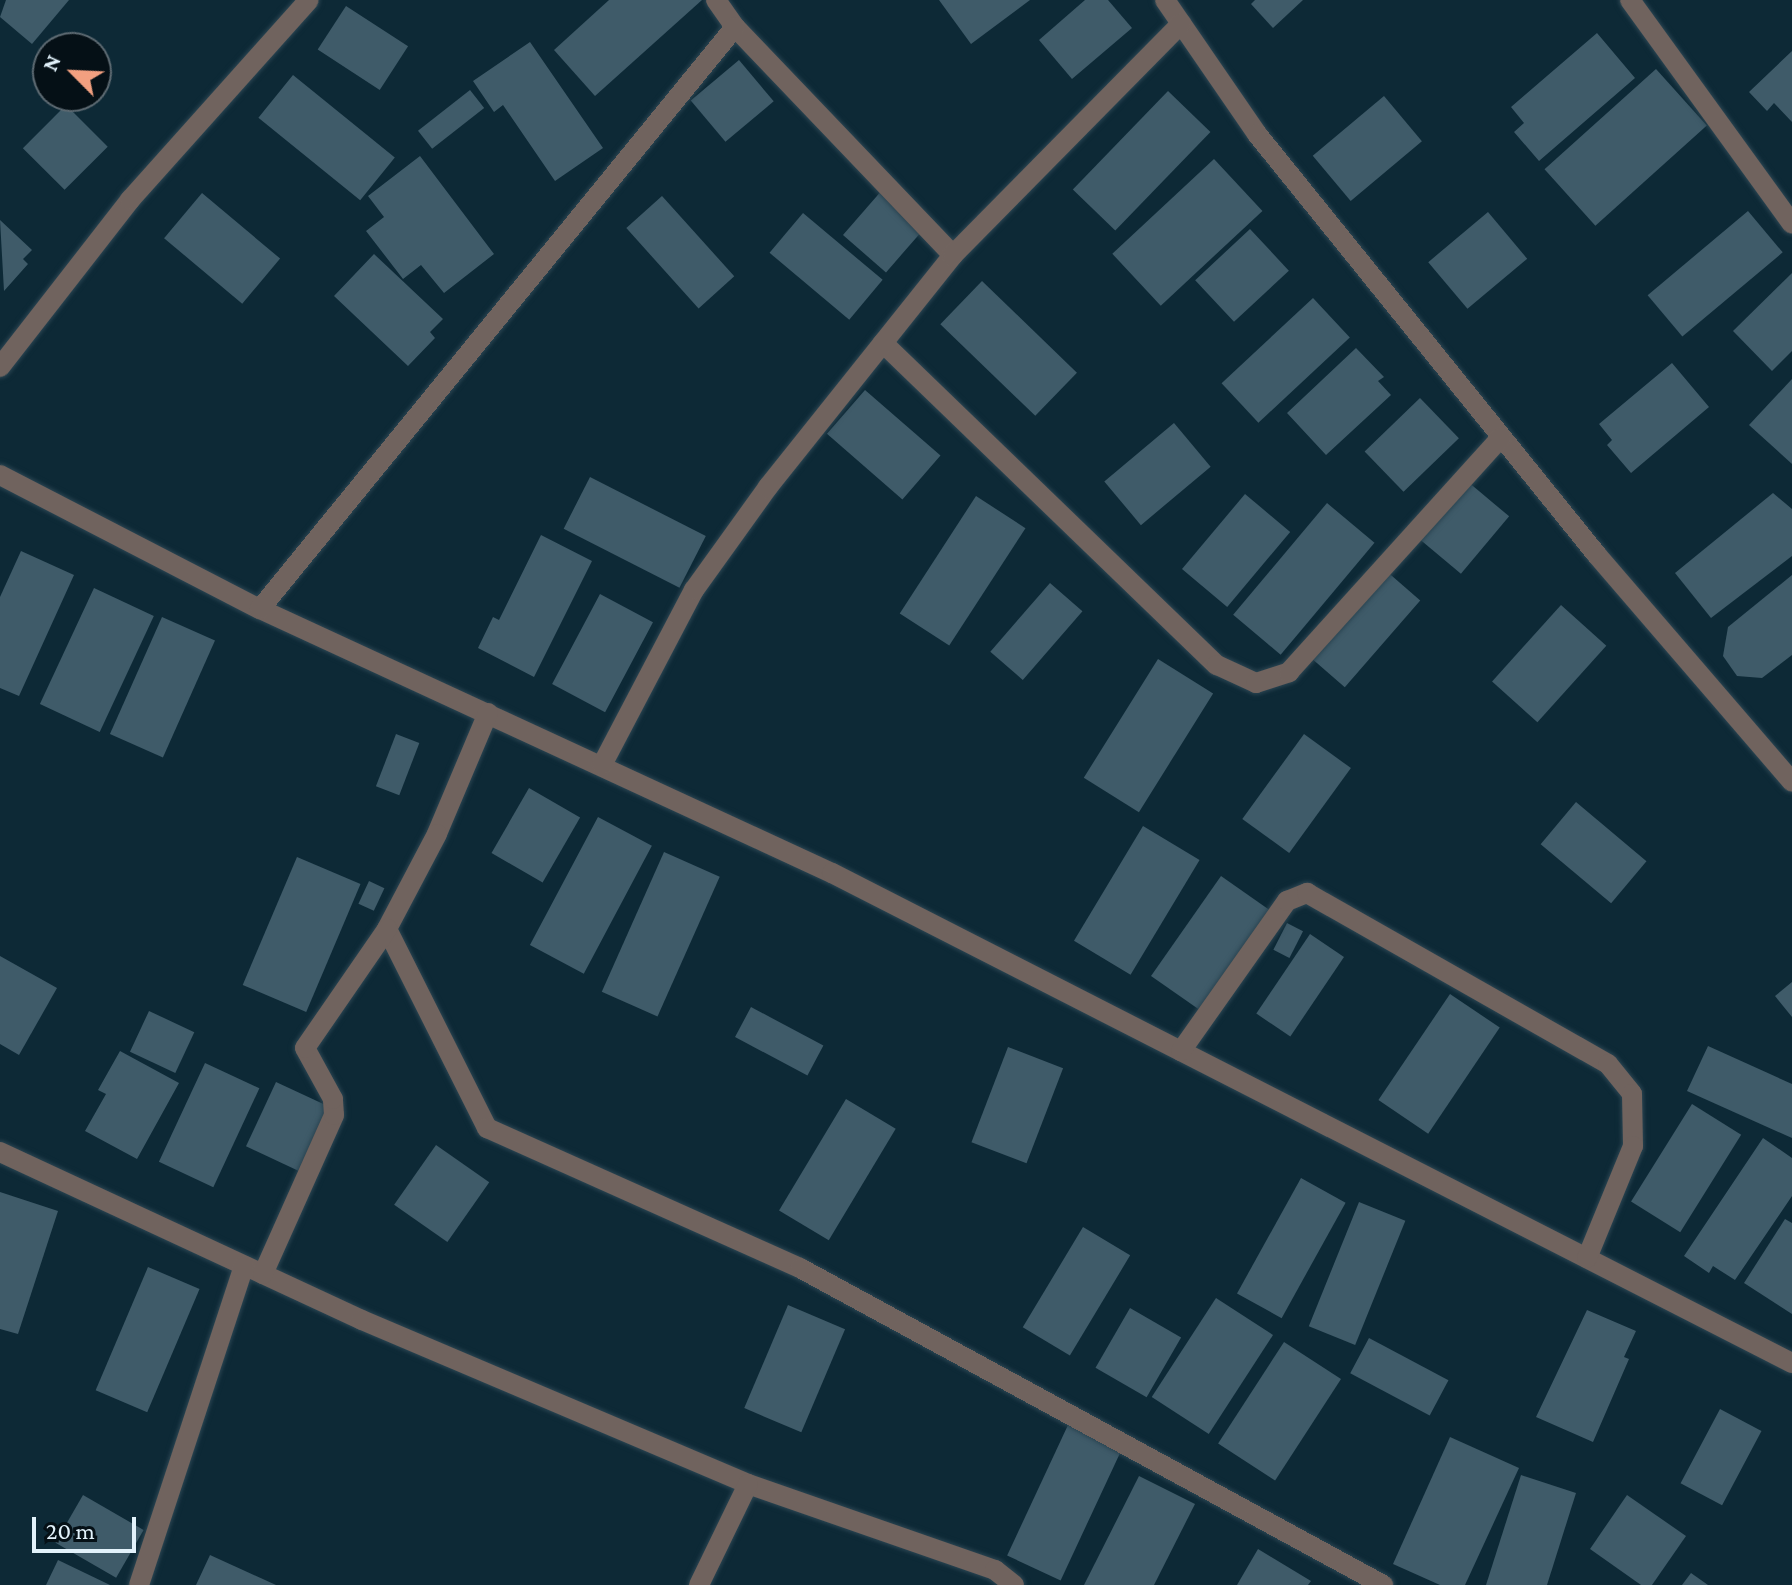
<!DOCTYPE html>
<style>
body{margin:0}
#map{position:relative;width:1792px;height:1585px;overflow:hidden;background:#0d2936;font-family:"Crimson Pro",serif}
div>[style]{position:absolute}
.building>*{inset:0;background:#3f5b69;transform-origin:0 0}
.roads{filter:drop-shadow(0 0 2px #2b4552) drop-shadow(0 0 2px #2b4552)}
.street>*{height:20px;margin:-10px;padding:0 10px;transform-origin:10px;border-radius:10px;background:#70635e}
span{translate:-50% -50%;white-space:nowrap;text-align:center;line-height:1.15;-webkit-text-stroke:7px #051016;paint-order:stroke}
.north{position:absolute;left:32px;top:32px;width:80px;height:80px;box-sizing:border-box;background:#051016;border:2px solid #5d6a72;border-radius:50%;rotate:294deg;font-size:22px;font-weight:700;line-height:32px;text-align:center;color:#e2f2fb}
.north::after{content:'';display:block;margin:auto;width:28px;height:36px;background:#f2a080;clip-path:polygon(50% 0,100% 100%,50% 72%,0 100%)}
.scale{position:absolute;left:32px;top:1517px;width:104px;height:36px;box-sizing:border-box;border:4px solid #e2f2fb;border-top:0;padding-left:10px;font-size:24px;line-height:28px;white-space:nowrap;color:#e2f2fb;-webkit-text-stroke:6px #051016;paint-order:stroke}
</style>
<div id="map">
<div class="building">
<i style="clip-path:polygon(6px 0,69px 0,32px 44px,0 17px)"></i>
<i style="clip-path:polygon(609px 0,702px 0,595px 96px,554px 50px)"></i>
<i style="clip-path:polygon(939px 0,1030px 0,971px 44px)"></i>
<i style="clip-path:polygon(1085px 0,1108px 0,1132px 28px,1072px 79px,1039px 40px)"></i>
<i style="clip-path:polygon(1255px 0,1303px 0,1273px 28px,1251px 4px)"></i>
<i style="left:346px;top:6px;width:74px;height:52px;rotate:33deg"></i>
<i style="clip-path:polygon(1597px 33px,1635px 78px,1539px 161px,1514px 132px,1524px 123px,1511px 107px)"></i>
<i style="clip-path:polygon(530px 42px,603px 148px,555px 181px,503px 105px,494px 112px,473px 81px)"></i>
<i style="clip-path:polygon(1792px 51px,1792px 122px,1774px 103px,1767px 111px,1749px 92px)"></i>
<i style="left:739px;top:60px;width:54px;height:63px;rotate:50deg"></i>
<i style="left:1656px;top:69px;width:76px;height:150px;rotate:48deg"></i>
<i style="left:293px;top:75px;width:131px;height:55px;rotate:39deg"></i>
<i style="left:470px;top:90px;width:23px;height:66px;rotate:52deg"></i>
<i style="left:1168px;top:91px;width:59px;height:137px;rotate:44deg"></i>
<i style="left:1384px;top:96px;width:59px;height:93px;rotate:50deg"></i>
<i style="left:66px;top:105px;width:59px;height:61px;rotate:45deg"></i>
<i style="clip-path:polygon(420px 156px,494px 254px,444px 293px,421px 265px,403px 279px,366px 231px,384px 217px,368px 196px)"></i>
<i style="left:1214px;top:159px;width:71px;height:139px;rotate:47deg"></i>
<i style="left:883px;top:189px;width:57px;height:61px;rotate:41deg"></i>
<i style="left:202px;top:193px;width:102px;height:59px;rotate:40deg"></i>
<i style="left:662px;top:196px;width:108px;height:48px;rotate:48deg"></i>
<i style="left:1748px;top:211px;width:54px;height:131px;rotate:50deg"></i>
<i style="left:1488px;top:212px;width:61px;height:78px;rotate:50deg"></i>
<i style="left:803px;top:213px;width:104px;height:52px;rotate:40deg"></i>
<i style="clip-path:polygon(0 220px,32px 250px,23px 259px,28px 264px,4px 291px)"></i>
<i style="left:1250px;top:229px;width:57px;height:75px;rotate:47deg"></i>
<i style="clip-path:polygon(374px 254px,443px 319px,430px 332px,435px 338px,408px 366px,334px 296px)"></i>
<i style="clip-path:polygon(1792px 273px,1792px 351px,1772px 371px,1733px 331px)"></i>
<i style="left:982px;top:281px;width:132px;height:60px;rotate:44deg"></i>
<i style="left:1313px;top:298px;width:54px;height:125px;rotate:47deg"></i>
<i style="clip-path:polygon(1356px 348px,1384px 377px,1378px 381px,1391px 395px,1326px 455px,1287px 413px)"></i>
<i style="clip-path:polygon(1672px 363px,1709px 407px,1631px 473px,1607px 445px,1612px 440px,1599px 424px)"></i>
<i style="clip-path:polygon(1792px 379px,1792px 464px,1749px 425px)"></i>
<i style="left:865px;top:390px;width:100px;height:58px;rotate:41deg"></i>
<i style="left:1420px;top:398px;width:56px;height:77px;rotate:46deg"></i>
<i style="left:1174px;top:423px;width:57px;height:91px;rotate:50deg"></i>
<i style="left:590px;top:477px;width:130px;height:58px;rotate:27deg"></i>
<i style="left:1467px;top:481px;width:55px;height:75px;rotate:40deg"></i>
<i style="clip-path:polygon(1773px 493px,1792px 509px,1792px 556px,1711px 618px,1675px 573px)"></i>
<i style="left:1245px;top:494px;width:59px;height:98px;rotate:40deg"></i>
<i style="left:976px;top:496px;width:59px;height:140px;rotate:33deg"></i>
<i style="left:1327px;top:503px;width:62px;height:146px;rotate:40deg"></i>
<i style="clip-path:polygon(541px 535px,592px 561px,534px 677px,478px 648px,493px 617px,499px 620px)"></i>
<i style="clip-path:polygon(21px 551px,74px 575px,19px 696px,0 688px,0 597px)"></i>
<i style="left:1384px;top:569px;width:48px;height:115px;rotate:41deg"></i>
<i style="clip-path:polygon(1792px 575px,1792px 655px,1762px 678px,1737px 676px,1723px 656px,1728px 627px)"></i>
<i style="left:1050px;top:583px;width:43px;height:91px;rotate:41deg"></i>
<i style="left:94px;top:588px;width:66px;height:128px;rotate:25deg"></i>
<i style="left:600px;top:594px;width:60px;height:102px;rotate:28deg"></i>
<i style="left:1561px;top:605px;width:61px;height:103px;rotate:42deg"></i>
<i style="left:162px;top:617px;width:58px;height:128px;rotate:24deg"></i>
<i style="left:1158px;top:659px;width:65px;height:140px;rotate:32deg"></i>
<i style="left:396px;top:734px;width:25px;height:56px;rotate:21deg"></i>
<i style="left:1304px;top:734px;width:58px;height:105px;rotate:36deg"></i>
<i style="left:529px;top:788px;width:59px;height:75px;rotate:30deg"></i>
<i style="left:1576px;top:802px;width:92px;height:55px;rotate:40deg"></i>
<i style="left:598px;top:817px;width:61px;height:145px;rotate:28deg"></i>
<i style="left:1143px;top:826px;width:66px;height:134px;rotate:31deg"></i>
<i style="left:664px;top:852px;width:61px;height:153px;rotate:24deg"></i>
<i style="left:297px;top:857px;width:69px;height:139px;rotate:23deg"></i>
<i style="left:1221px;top:876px;width:63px;height:122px;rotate:35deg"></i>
<i style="left:369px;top:881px;width:17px;height:25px;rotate:25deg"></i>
<i style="left:1287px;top:923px;width:18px;height:30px;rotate:27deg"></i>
<i style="left:1310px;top:934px;width:41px;height:96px;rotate:34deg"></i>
<i style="clip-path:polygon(0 956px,57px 988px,19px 1055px,0 1044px)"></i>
<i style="clip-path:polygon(1792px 982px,1792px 1017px,1775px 996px)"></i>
<i style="left:1450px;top:994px;width:60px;height:128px;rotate:34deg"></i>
<i style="left:751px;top:1007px;width:82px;height:34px;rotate:28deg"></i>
<i style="left:149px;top:1011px;width:50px;height:45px;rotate:25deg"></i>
<i style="clip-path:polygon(1708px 1046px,1792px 1084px,1792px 1138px,1687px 1091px)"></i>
<i style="left:1008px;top:1047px;width:59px;height:102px;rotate:21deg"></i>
<i style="clip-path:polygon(120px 1051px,179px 1083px,137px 1159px,85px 1131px,106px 1094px,98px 1090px)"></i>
<i style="left:205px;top:1063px;width:60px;height:109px;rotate:25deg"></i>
<i style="left:276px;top:1082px;width:60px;height:71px;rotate:25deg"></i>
<i style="left:846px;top:1099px;width:58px;height:130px;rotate:31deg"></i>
<i style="left:1692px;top:1104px;width:58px;height:115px;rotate:32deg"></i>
<i style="clip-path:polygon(1763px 1138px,1792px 1158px,1792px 1196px,1735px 1280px,1713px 1266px,1709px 1273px,1684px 1256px)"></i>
<i style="left:436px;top:1145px;width:65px;height:73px;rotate:35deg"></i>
<i style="left:1301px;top:1178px;width:51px;height:132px;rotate:29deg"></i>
<i style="clip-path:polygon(0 1192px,58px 1211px,18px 1334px,0 1329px)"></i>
<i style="left:1359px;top:1202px;width:50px;height:134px;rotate:22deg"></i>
<i style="clip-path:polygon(1785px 1219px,1792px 1223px,1792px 1314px,1744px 1283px)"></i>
<i style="left:1083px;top:1227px;width:55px;height:117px;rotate:31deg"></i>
<i style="left:148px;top:1267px;width:56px;height:134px;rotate:23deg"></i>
<i style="left:1216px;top:1298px;width:68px;height:118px;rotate:33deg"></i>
<i style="left:788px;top:1305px;width:62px;height:112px;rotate:23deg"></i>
<i style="left:1130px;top:1308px;width:59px;height:69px;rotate:30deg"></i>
<i style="clip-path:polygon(1587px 1310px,1636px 1331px,1624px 1357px,1629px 1359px,1593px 1442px,1536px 1417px)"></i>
<i style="left:1369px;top:1338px;width:90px;height:40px;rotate:28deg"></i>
<i style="left:1284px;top:1342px;width:68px;height:121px;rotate:33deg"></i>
<i style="left:1720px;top:1409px;width:47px;height:84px;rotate:28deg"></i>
<i style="left:1068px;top:1425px;width:59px;height:144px;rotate:25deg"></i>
<i style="clip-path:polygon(1450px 1437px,1519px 1468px,1465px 1585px,1440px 1585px,1393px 1564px)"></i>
<i style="clip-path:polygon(1521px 1475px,1576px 1493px,1547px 1585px,1486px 1585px)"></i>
<i style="clip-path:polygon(1139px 1476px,1195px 1504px,1154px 1585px,1084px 1585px)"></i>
<i style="left:83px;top:1495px;width:70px;height:55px;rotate:30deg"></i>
<i style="clip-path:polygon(1627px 1495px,1686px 1536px,1652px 1585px,1641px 1585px,1590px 1549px)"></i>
<i style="clip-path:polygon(1258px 1549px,1311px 1581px,1308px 1585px,1237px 1585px)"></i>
<i style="clip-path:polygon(210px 1555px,276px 1585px,196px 1585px)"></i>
<i style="clip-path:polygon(58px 1560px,110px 1585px,46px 1585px)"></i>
<i style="clip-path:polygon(1691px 1573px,1708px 1585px,1682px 1585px)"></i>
</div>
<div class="roads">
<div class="street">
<i style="left:716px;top:0;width:33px;rotate:55deg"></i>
<i style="left:735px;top:27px;width:315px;rotate:46.3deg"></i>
<i style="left:1165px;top:0;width:163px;rotate:55.5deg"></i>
<i style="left:1257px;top:134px;width:541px;rotate:51.08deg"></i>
<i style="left:1597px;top:555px;width:299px;rotate:49.3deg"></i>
<i style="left:1630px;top:0;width:276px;rotate:54.1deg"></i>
<i style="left:883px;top:343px;width:464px;rotate:44deg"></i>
<i style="left:1217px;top:665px;width:43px;rotate:24.8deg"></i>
<i style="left:1256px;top:683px;width:35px;rotate:-18deg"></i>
<i style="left:1289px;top:672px;width:316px;rotate:-47.9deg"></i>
<i style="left:0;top:367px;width:212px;rotate:-52.1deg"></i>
<i style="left:130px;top:200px;width:268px;rotate:-48.2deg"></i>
<i style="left:0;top:475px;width:292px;rotate:27.3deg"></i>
<i style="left:260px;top:609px;width:630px;rotate:24.78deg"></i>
<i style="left:832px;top:873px;width:1078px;rotate:27.04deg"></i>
<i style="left:260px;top:609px;width:751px;rotate:-50.78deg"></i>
<i style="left:488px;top:713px;width:131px;rotate:112.9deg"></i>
<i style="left:437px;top:834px;width:107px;rotate:117.8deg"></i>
<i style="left:387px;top:929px;width:223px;rotate:63.3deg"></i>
<i style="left:487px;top:1128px;width:343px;rotate:24.1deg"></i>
<i style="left:800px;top:1268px;width:664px;rotate:28.53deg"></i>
<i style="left:602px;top:765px;width:198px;rotate:-62.3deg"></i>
<i style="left:694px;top:590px;width:127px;rotate:-54.3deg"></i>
<i style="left:768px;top:487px;width:297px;rotate:-51.4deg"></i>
<i style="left:953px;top:255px;width:325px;rotate:-45.4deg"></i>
<i style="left:1181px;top:1051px;width:184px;rotate:-54.8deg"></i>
<i style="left:1287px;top:901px;width:22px;rotate:-22deg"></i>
<i style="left:1307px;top:893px;width:346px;rotate:29.6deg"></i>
<i style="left:1608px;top:1064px;width:38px;rotate:51deg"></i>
<i style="left:1632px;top:1094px;width:52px;rotate:88.9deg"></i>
<i style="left:1633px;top:1146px;width:121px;rotate:112.3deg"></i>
<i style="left:0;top:1152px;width:399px;rotate:24.9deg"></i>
<i style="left:362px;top:1320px;width:419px;rotate:23deg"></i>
<i style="left:748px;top:1484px;width:262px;rotate:19.2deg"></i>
<i style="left:995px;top:1570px;width:24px;rotate:38deg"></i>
<i style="left:263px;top:1274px;width:174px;rotate:-65.9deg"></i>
<i style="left:334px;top:1115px;width:16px;rotate:-94deg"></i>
<i style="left:333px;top:1099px;width:58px;rotate:-118.8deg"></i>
<i style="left:305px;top:1048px;width:145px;rotate:-55.4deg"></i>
<i style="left:139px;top:1585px;width:336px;rotate:-71.8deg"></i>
<i style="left:699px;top:1585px;width:112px;rotate:-64.1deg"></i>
</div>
</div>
<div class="north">N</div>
<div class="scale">20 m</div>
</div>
